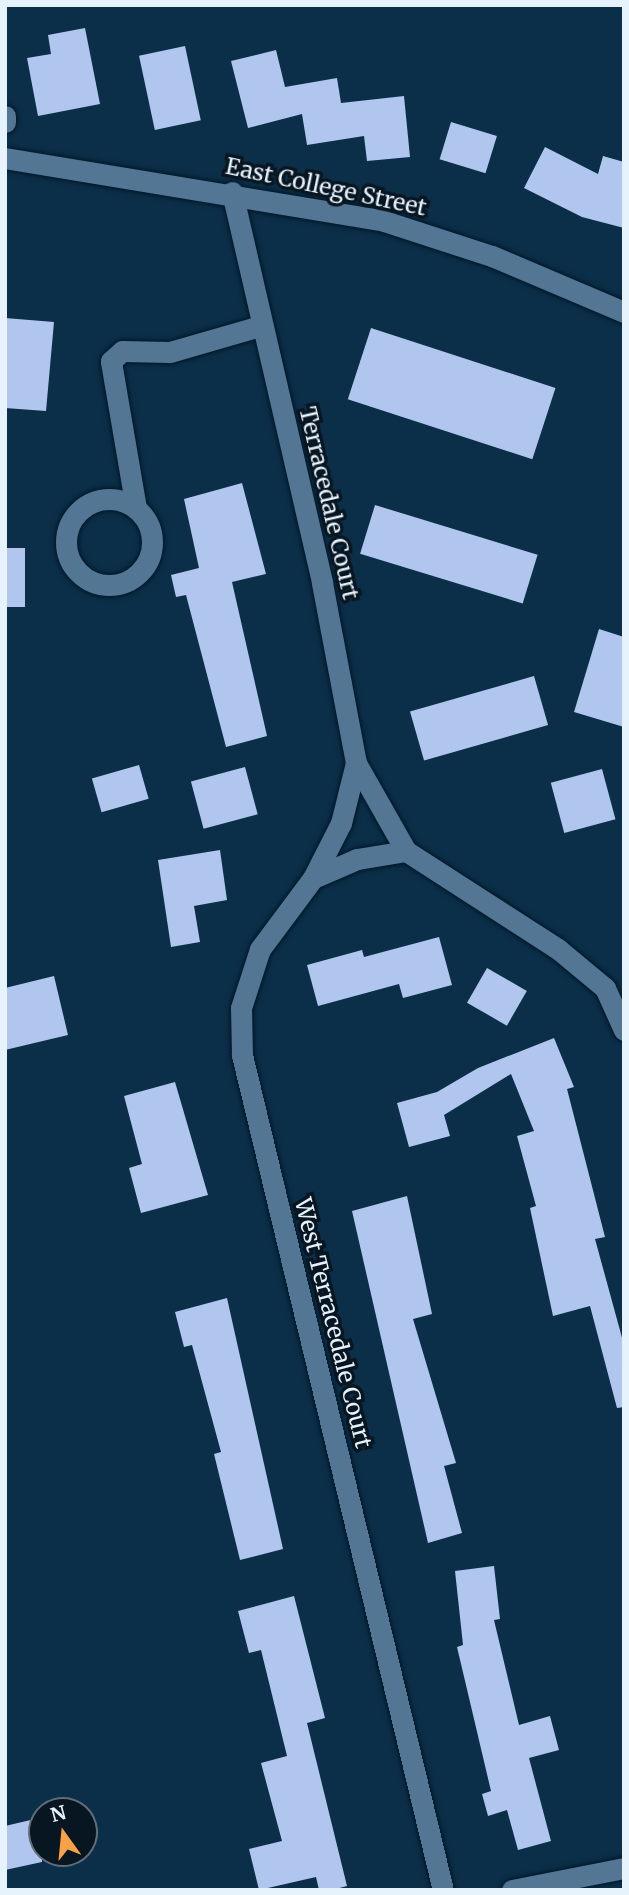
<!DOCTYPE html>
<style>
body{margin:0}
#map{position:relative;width:629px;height:1895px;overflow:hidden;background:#0b2f48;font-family:Merriweather,serif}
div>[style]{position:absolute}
.building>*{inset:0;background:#b1c6ee;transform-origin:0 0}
.roads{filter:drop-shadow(0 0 2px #001629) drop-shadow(0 0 2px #001629)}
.street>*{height:21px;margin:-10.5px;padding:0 10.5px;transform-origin:10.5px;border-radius:10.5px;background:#527693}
.street>.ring{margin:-10.5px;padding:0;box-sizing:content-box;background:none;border:21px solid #527693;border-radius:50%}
span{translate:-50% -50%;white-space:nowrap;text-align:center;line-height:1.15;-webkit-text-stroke:7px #081621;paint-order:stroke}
.street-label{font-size:23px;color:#e6f2fc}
.frame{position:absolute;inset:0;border:7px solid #e6f2fc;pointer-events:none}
.north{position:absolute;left:28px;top:1797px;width:70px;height:70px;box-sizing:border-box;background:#081621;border:2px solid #616e79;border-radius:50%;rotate:345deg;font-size:19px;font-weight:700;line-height:28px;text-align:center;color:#e6f2fc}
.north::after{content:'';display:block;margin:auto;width:24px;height:32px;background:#f7a148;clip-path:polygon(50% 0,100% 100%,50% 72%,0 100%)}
</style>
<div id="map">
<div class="building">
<i style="clip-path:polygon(85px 28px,100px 104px,38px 116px,27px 58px,51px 54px,48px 35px)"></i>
<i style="left:185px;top:46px;width:76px;height:47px;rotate:78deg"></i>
<i style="clip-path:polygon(276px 50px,285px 87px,337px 78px,341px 103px,404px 96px,410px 157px,367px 161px,364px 136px,307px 145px,302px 114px,248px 128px,231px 61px)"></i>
<i style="left:451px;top:122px;width:48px;height:39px;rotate:17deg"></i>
<i style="clip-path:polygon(545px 147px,598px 174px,603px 156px,624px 162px,624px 228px,582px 217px,524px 188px)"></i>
<i style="clip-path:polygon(5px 318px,54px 322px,46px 411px,5px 408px)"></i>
<i style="left:371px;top:328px;width:194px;height:75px;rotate:18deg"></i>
<i style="clip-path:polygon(242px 483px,266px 574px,232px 582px,267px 736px,226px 747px,186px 595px,176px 597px,171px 575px,199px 568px,184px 499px)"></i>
<i style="left:375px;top:505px;width:170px;height:51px;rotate:17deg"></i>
<i style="left:5px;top:548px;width:20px;height:59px"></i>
<i style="clip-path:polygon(599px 629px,624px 637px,624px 727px,574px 712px)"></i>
<i style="left:534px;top:676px;width:51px;height:129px;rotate:74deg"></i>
<i style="left:139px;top:765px;width:35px;height:49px;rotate:74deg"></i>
<i style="left:245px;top:767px;width:49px;height:56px;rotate:75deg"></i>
<i style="left:602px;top:769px;width:52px;height:53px;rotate:75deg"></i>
<i style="clip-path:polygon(220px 850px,227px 900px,194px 906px,200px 942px,171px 947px,158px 860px)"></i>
<i style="clip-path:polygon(439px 937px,452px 985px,403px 998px,399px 984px,318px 1006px,307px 965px,362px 950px,364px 957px)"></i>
<i style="left:487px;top:968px;width:46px;height:40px;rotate:30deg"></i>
<i style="clip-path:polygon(54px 976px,68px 1035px,5px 1050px,5px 988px)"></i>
<i style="clip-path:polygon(554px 1038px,574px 1087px,567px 1089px,605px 1237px,595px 1239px,624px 1345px,624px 1407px,617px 1408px,590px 1306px,553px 1316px,530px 1208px,536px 1206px,517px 1136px,534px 1131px,511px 1074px,444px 1115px,450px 1136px,409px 1147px,397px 1103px,437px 1092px,478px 1068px)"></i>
<i style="clip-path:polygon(175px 1082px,208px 1195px,141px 1213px,129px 1168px,142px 1164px,124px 1096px)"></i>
<i style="clip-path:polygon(407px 1196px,432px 1314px,413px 1319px,456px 1463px,444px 1466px,462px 1533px,428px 1543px,352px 1211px)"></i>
<i style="clip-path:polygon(227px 1298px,283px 1549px,240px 1560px,214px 1454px,221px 1452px,192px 1345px,184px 1347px,175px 1312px)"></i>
<i style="clip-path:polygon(494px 1566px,500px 1619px,494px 1620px,519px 1725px,550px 1716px,559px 1750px,529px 1758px,551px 1841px,518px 1850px,507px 1810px,488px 1816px,482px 1794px,491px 1791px,457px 1647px,463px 1645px,455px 1571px)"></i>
<i style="clip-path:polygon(294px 1596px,325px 1718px,307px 1723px,347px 1886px,332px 1890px,319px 1890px,316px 1877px,259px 1890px,249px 1849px,282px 1841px,261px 1763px,287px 1756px,261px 1650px,249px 1653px,238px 1611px)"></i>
<i style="clip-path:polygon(35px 1819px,42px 1832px,42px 1862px,5px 1870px,5px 1826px)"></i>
</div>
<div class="roads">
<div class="street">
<i style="left:5px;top:116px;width:6px;rotate:90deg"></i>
<i style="left:5px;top:158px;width:384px;rotate:9.4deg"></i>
<i style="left:384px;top:221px;width:114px;rotate:18deg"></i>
<i style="left:492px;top:256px;width:143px;rotate:23deg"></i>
<i style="left:232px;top:192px;width:401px;rotate:77deg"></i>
<i style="left:322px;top:583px;width:183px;rotate:79.3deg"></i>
<i style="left:356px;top:763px;width:101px;rotate:60.4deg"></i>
<i style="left:406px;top:851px;width:181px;rotate:32.8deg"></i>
<i style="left:558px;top:949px;width:61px;rotate:39.7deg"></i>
<i style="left:605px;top:988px;width:46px;rotate:65.7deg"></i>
<i class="ring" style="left:66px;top:499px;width:65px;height:65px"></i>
<i style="left:136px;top:508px;width:149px;rotate:-99.7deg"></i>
<i style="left:111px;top:361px;width:15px;rotate:-42deg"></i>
<i style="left:122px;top:351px;width:48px;rotate:1.2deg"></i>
<i style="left:170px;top:352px;width:94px;rotate:-16.1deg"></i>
<i style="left:406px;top:851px;width:50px;rotate:170.7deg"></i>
<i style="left:357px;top:859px;width:48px;rotate:156.6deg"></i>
<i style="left:313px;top:878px;width:89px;rotate:126.7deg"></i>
<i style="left:260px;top:949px;width:62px;rotate:107.9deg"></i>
<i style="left:241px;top:1008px;width:47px;rotate:88.8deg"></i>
<i style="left:242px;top:1055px;width:859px;rotate:76.47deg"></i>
<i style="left:313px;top:878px;width:62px;rotate:-63deg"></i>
<i style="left:341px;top:823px;width:62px;rotate:-76deg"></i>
<i style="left:512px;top:1890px;width:114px;rotate:-11.1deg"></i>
</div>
</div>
<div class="street-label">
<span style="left:326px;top:187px;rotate:12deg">East College Street</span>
<span style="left:329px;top:503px;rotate:77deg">Terracedale Court</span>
<span style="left:333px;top:1323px;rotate:76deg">West Terracedale Court</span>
</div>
<div class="frame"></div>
<div class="north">N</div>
</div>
